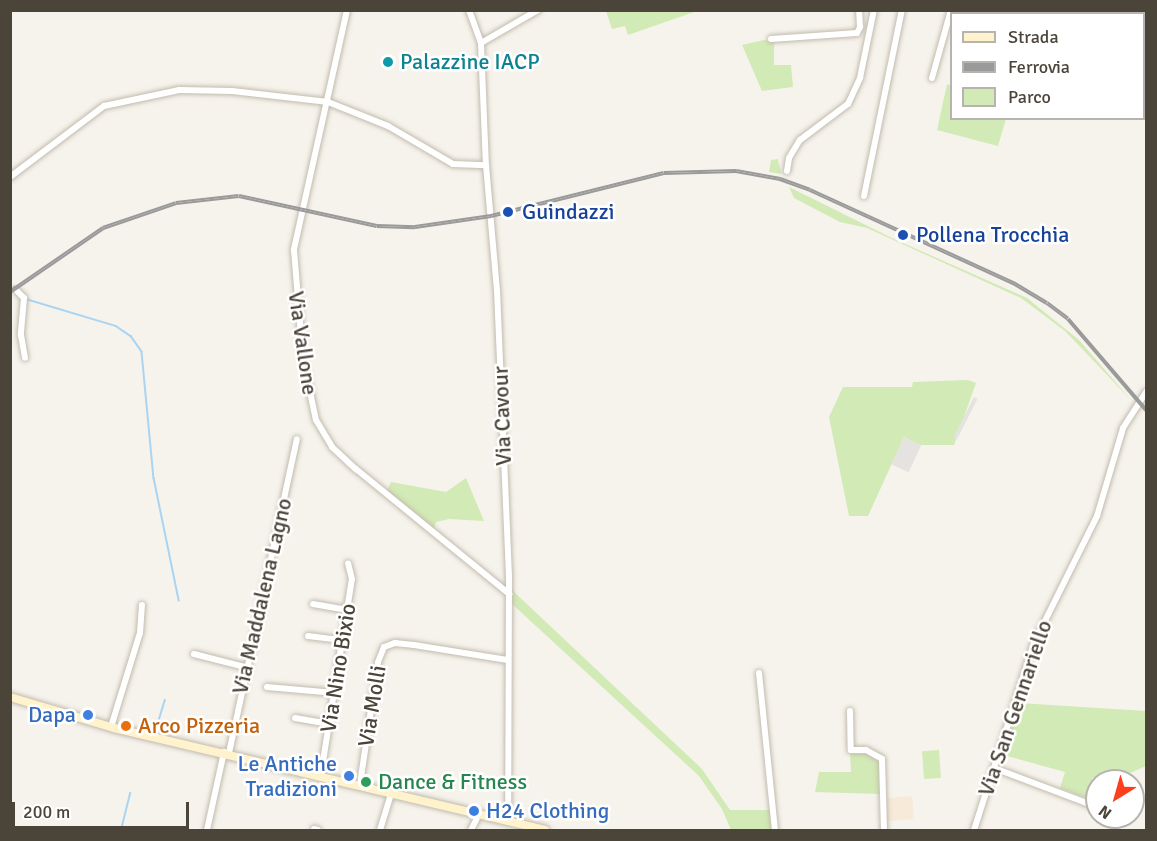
<!DOCTYPE html>
<style>
body{margin:0}
#map{position:relative;width:1157px;height:841px;overflow:hidden;background:#f6f3ec;font-family:Signika,sans-serif}
div>[style]{position:absolute}
.commercial>*{inset:0;background:#f7ead8;transform-origin:0 0}
.green>*{inset:0;background:#d2eab5;transform-origin:0 0}
.parking>*{inset:0;background:#e5e3e0;transform-origin:0 0}
.stream>*{height:1.5px;margin:-0.75px;padding:0 0.75px;transform-origin:0.75px;border-radius:0.75px;background:#a9d4f2}
.minor-tunnel>*{height:6px;margin-top:-3px;transform-origin:0;background:repeating-linear-gradient(90deg,#d4d0c8 0 6px,transparent 0 9px)}
.roads{filter:drop-shadow(0 0 2px #c2bbae) drop-shadow(0 0 2px #c2bbae)}
.minor>*{height:6px;margin:-3px;padding:0 3px;transform-origin:3px;border-radius:3px;background:#fff}
.tertiary>*{height:8px;margin:-4px;padding:0 4px;transform-origin:4px;border-radius:4px;background:#fff}
.secondary>*{height:8px;margin:-4px;padding:0 4px;transform-origin:4px;border-radius:4px;background:#fff3cd}
.rail>*{height:4px;margin-top:-2px;transform-origin:0;background:repeating-linear-gradient(90deg,#fff 0 4.5px,#9a9a9a 0 9px);box-sizing:border-box;border-block:2px solid #9a9a9a}
.dots>*{width:16px;height:16px;translate:-50% -50%;box-sizing:border-box;border:3px solid #fff;border-radius:50%}
span{translate:-50% -50%;white-space:nowrap;text-align:center;line-height:1.15;-webkit-text-stroke:5px #fff;paint-order:stroke}
.culture-label{font-size:22px;color:#0d838f}
.left{translate:0 -50%;text-align:left}
.transit-label{font-size:22px;color:#164399}
.street-label{font-size:22px;color:#4b4439}
.shop-label{font-size:22px;color:#366cbe}
.right{translate:-100% -50%;text-align:right}
.food-label{font-size:22px;color:#c56008}
.leisure-label{font-size:22px;color:#27864d}
.frame{position:absolute;inset:0;border:12px solid #4b4439;pointer-events:none}
.legend{position:absolute;left:950px;top:12px;width:195px;height:108px;box-sizing:border-box;background:#fff;border:2px solid #b7b4b0;margin:0;padding:8px 10px;list-style:none;font-size:18px;color:#4b4439}
.legend li{display:flex;align-items:center;gap:12px;height:30px}
.legend b{width:30px;border:2px solid #b7b4b0}
.north{position:absolute;left:1085px;top:769px;width:60px;height:60px;box-sizing:border-box;background:#fff;border:2px solid #b7b4b0;border-radius:50%;rotate:217deg;font-size:16px;font-weight:700;line-height:24px;text-align:center;color:#4b4439}
.north::after{content:'';display:block;margin:auto;width:21px;height:27px;background:#fc3f1d;clip-path:polygon(50% 0,100% 100%,50% 72%,0 100%)}
.scale{position:absolute;left:12px;top:802px;width:177px;height:27px;box-sizing:border-box;border:3px solid #4b4439;border-top:0;padding-left:8px;font-size:18px;line-height:21px;white-space:nowrap;color:#4b4439;-webkit-text-stroke:4px #fff;paint-order:stroke}
</style>
<div id="map">
<div class="commercial">
<i style="left:912px;top:796px;width:23px;height:27px;rotate:85deg"></i>
</div>
<div class="green">
<i style="clip-path:polygon(606px 11px,697px 10px,697px 11px,628px 35px,625px 26px,612px 29px)"></i>
<i style="clip-path:polygon(1025px 11px,1025px 10px,1086px 11px,1022px 13px)"></i>
<i style="clip-path:polygon(764px 40px,774px 42px,774px 65px,791px 65px,793px 87px,762px 91px,742px 45px)"></i>
<i style="clip-path:polygon(947px 84px,951px 86px,952px 118px,1006px 119px,998px 146px,937px 130px)"></i>
<i style="clip-path:polygon(778px 159px,778px 161px,782px 174px,769px 172px,771px 160px)"></i>
<i style="clip-path:polygon(789px 187px,894px 239px,1027px 298px,1079px 340px,1131px 400px,1065px 331px,1021px 298px,867px 228px,840px 222px,794px 198px)"></i>
<i style="clip-path:polygon(968px 380px,976px 383px,954px 445px,921px 445px,904px 437px,868px 516px,849px 516px,829px 417px,843px 387px,912px 387px,913px 382px)"></i>
<i style="clip-path:polygon(466px 478px,484px 521px,449px 519px,436px 522px,434px 528px,387px 491px,391px 482px,446px 492px)"></i>
<i style="clip-path:polygon(512px 590px,702px 769px,730px 810px,771px 810px,772px 830px,731px 830px,722px 809px,699px 776px,512px 604px)"></i>
<i style="clip-path:polygon(1019px 703px,1146px 711px,1146px 766px,1121px 777px,1092px 778px,1097px 802px,1060px 788px,1065px 772px,1003px 755px)"></i>
<i style="left:939px;top:750px;width:28px;height:17px;rotate:86deg"></i>
<i style="clip-path:polygon(850px 754px,867px 754px,879px 762px,880px 794px,815px 792px,819px 772px,851px 772px)"></i>
</div>
<div class="parking">
<i style="left:974px;top:397px;width:4px;height:45px;rotate:27deg"></i>
<i style="left:904px;top:437px;width:19px;height:30px;rotate:25deg"></i>
</div>
<div class="stream">
<i style="left:26px;top:299px;width:94px;rotate:16.7deg"></i>
<i style="left:116px;top:326px;width:18px;rotate:34deg"></i>
<i style="left:131px;top:336px;width:19px;rotate:55deg"></i>
<i style="left:142px;top:352px;width:127px;rotate:84.6deg"></i>
<i style="left:154px;top:478px;width:125px;rotate:78.4deg"></i>
<i style="left:156px;top:729px;width:30px;rotate:-73deg"></i>
<i style="left:121px;top:830px;width:38px;rotate:-76deg"></i>
</div>
<div class="minor-tunnel">
<i style="left:12px;top:287px;width:6px;rotate:39deg"></i>
</div>
<div class="roads">
<div class="minor">
<i style="left:347px;top:10px;width:246px;rotate:102.5deg"></i>
<i style="left:294px;top:250px;width:109px;rotate:85.3deg"></i>
<i style="left:303px;top:359px;width:62px;rotate:78deg"></i>
<i style="left:316px;top:420px;width:31px;rotate:59deg"></i>
<i style="left:332px;top:447px;width:33px;rotate:43deg"></i>
<i style="left:356px;top:469px;width:198px;rotate:39.2deg"></i>
<i style="left:469px;top:10px;width:35px;rotate:70deg"></i>
<i style="left:481px;top:43px;width:122px;rotate:87.7deg"></i>
<i style="left:486px;top:165px;width:125px;rotate:85deg"></i>
<i style="left:497px;top:290px;width:287px;rotate:87.6deg"></i>
<i style="left:509px;top:577px;width:245px;rotate:90.2deg"></i>
<i style="left:771px;top:39px;width:86px;rotate:-4deg"></i>
<i style="left:857px;top:33px;width:7px;rotate:-63deg"></i>
<i style="left:860px;top:27px;width:17px;rotate:-93deg"></i>
<i style="left:481px;top:43px;width:66px;rotate:-30.1deg"></i>
<i style="left:1144px;top:64px;width:6px;rotate:-72deg"></i>
<i style="left:932px;top:78px;width:71px;rotate:-74.4deg"></i>
<i style="left:787px;top:171px;width:13px;rotate:-81deg"></i>
<i style="left:789px;top:158px;width:21px;rotate:-59deg"></i>
<i style="left:800px;top:140px;width:60px;rotate:-36.9deg"></i>
<i style="left:848px;top:104px;width:29px;rotate:-65deg"></i>
<i style="left:860px;top:78px;width:69px;rotate:-78.4deg"></i>
<i style="left:10px;top:177px;width:118px;rotate:-37.1deg"></i>
<i style="left:104px;top:106px;width:77px;rotate:-12deg"></i>
<i style="left:179px;top:90px;width:53px;rotate:1.1deg"></i>
<i style="left:232px;top:91px;width:97px;rotate:6.5deg"></i>
<i style="left:328px;top:102px;width:65px;rotate:21.8deg"></i>
<i style="left:388px;top:126px;width:75px;rotate:30.3deg"></i>
<i style="left:453px;top:164px;width:33px;rotate:2deg"></i>
<i style="left:864px;top:196px;width:190px;rotate:-78.5deg"></i>
<i style="left:17px;top:291px;width:10px;rotate:45deg"></i>
<i style="left:24px;top:298px;width:37px;rotate:95deg"></i>
<i style="left:21px;top:335px;width:23px;rotate:80deg"></i>
<i style="left:313px;top:604px;width:35px;rotate:10deg"></i>
<i style="left:308px;top:636px;width:34px;rotate:7deg"></i>
<i style="left:194px;top:654px;width:53px;rotate:14.3deg"></i>
<i style="left:759px;top:673px;width:158px;rotate:84.2deg"></i>
<i style="left:267px;top:687px;width:68px;rotate:5deg"></i>
<i style="left:850px;top:711px;width:39px;rotate:89deg"></i>
<i style="left:851px;top:750px;width:15px"></i>
<i style="left:866px;top:750px;width:18px;rotate:29deg"></i>
<i style="left:882px;top:759px;width:71px;rotate:88.4deg"></i>
<i style="left:295px;top:718px;width:35px;rotate:10deg"></i>
<i style="left:111px;top:727px;width:98px;rotate:-72.9deg"></i>
<i style="left:140px;top:633px;width:28px;rotate:-86deg"></i>
<i style="left:229px;top:753px;width:321px;rotate:-77.8deg"></i>
<i style="left:994px;top:768px;width:110px;rotate:20.7deg"></i>
<i style="left:321px;top:774px;width:197px;rotate:-81deg"></i>
<i style="left:352px;top:579px;width:16px;rotate:-104deg"></i>
<i style="left:360px;top:784px;width:123px;rotate:-81.6deg"></i>
<i style="left:378px;top:662px;width:16px;rotate:-68deg"></i>
<i style="left:384px;top:647px;width:12px;rotate:-20deg"></i>
<i style="left:395px;top:643px;width:19px;rotate:6deg"></i>
<i style="left:414px;top:645px;width:95px;rotate:9.1deg"></i>
<i style="left:314px;top:829px;width:4px;rotate:14deg"></i>
<i style="left:207px;top:830px;width:80px;rotate:-77.7deg"></i>
<i style="left:380px;top:830px;width:39px;rotate:-73deg"></i>
<i style="left:471px;top:830px;width:16px;rotate:-63deg"></i>
<i style="left:974px;top:830px;width:196px;rotate:-72.2deg"></i>
<i style="left:1034px;top:643px;width:142px;rotate:-63.6deg"></i>
<i style="left:1097px;top:516px;width:92px;rotate:-73.5deg"></i>
<i style="left:1123px;top:428px;width:43px;rotate:-57.4deg"></i>
</div>
<div class="tertiary">
<i style="left:1001px;top:10px;width:5px;rotate:53deg"></i>
<i style="left:1144px;top:93px;width:3px;rotate:45deg"></i>
</div>
<div class="secondary">
<i style="left:10px;top:697px;width:109px;rotate:16.6deg"></i>
<i style="left:114px;top:728px;width:443px;rotate:13.3deg"></i>
</div>
</div>
<div class="rail">
<i style="left:10px;top:292px;width:113px;rotate:-34.5deg"></i>
<i style="left:103px;top:228px;width:77px;rotate:-18.9deg"></i>
<i style="left:176px;top:203px;width:63px;rotate:-6.3deg"></i>
<i style="left:239px;top:196px;width:141px;rotate:12.3deg"></i>
<i style="left:377px;top:226px;width:38px;rotate:2deg"></i>
<i style="left:415px;top:227px;width:77px;rotate:-8.2deg"></i>
<i style="left:491px;top:216px;width:178px;rotate:-14deg"></i>
<i style="left:664px;top:173px;width:72px;rotate:-1.6deg"></i>
<i style="left:736px;top:171px;width:45px;rotate:10.3deg"></i>
<i style="left:780px;top:179px;width:32px;rotate:20deg"></i>
<i style="left:810px;top:190px;width:226px;rotate:24.6deg"></i>
<i style="left:1015px;top:284px;width:37px;rotate:31deg"></i>
<i style="left:1047px;top:303px;width:26px;rotate:37deg"></i>
<i style="left:1068px;top:319px;width:120px;rotate:49.4deg"></i>
</div>
<div class="dots">
<i style="left:388px;top:62px;background:#0f9aa8"></i>
<i style="left:508px;top:212px;background:#1a4fb4"></i>
<i style="left:903px;top:235px;background:#1a4fb4"></i>
<i style="left:88px;top:715px;background:#3f7fe0"></i>
<i style="left:126px;top:726px;background:#e8710a"></i>
<i style="left:349px;top:776px;background:#3f7fe0"></i>
<i style="left:366px;top:782px;background:#2e9e5b"></i>
<i style="left:474px;top:811px;background:#3f7fe0"></i>
</div>
<div class="culture-label">
<span class="left" style="left:400px;top:62px">Palazzine IACP</span>
</div>
<div class="transit-label">
<span class="left" style="left:522px;top:212px">Guindazzi</span>
<span class="left" style="left:916px;top:235px">Pollena Trocchia</span>
</div>
<div class="street-label">
<span style="left:303px;top:343px;rotate:82deg">Via Vallone</span>
<span style="left:502px;top:416px;rotate:-92deg">Via Cavour</span>
<span style="left:262px;top:596px;rotate:-77deg">Via Maddalena Lagno</span>
<span style="left:338px;top:668px;rotate:-81deg">Via Nino Bixio</span>
<span style="left:372px;top:706px;rotate:-81deg">Via Molli</span>
<span style="left:1015px;top:708px;rotate:-71deg">Via San Gennariello</span>
</div>
<div class="shop-label">
<span class="right" style="left:76px;top:715px">Dapa</span>
<span class="right" style="left:337px;top:776px">Le Antiche<br>Tradizioni</span>
<span class="left" style="left:486px;top:811px">H24 Clothing</span>
</div>
<div class="food-label">
<span class="left" style="left:138px;top:726px">Arco Pizzeria</span>
</div>
<div class="leisure-label">
<span class="left" style="left:378px;top:782px">Dance &amp; Fitness</span>
</div>
<div class="frame"></div>
<ul class="legend">
<li><b style="height:8px;background:#fff3cd"></b>Strada</li>
<li><b style="height:8px;background:#9a9a9a"></b>Ferrovia</li>
<li><b style="height:16px;background:#d2eab5"></b>Parco</li>
</ul>
<div class="north">N</div>
<div class="scale">200 m</div>
</div>
